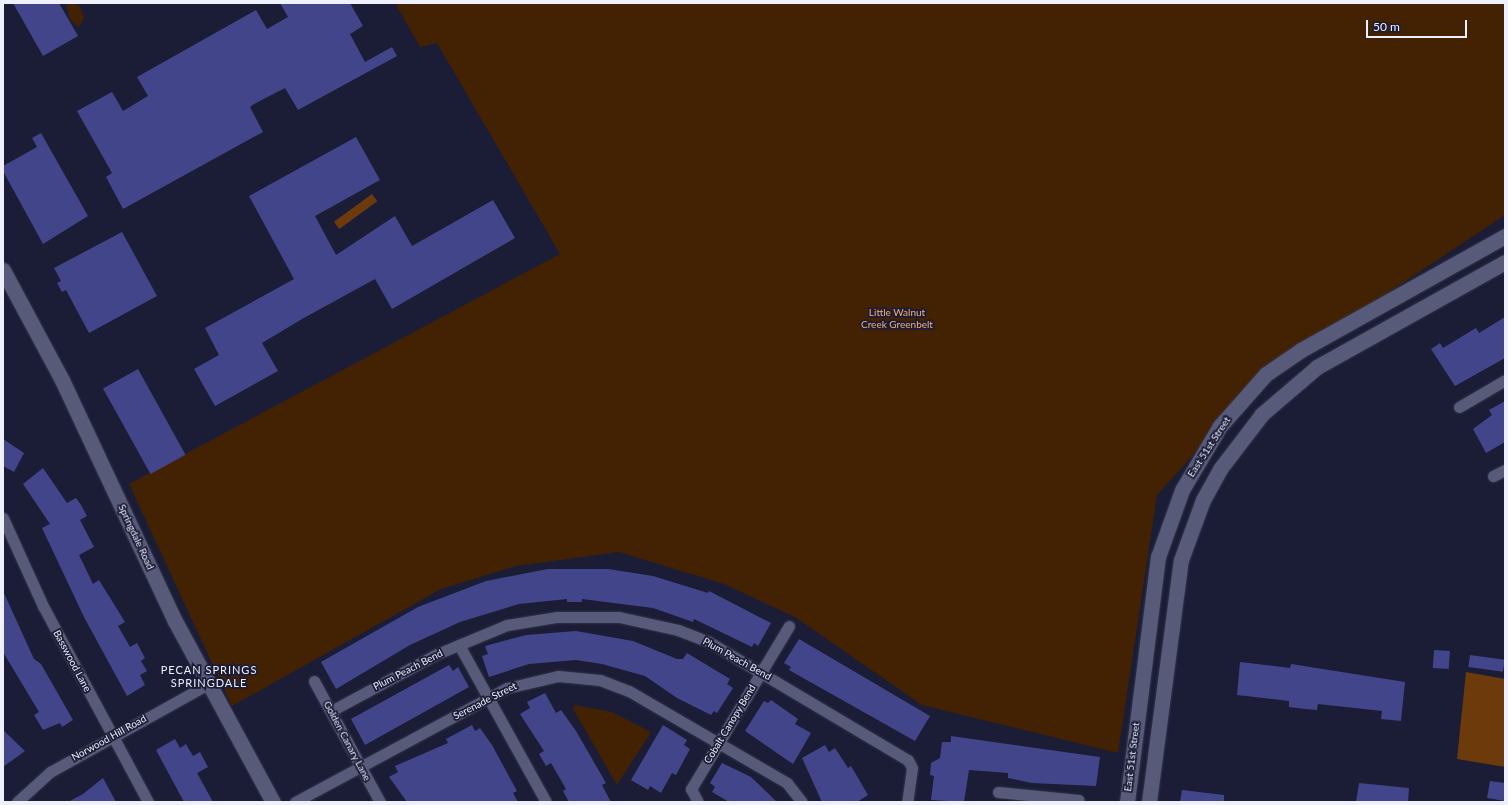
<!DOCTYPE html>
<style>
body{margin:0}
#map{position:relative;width:1508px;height:805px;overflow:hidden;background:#1b1c36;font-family:Lato,sans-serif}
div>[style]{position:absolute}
.green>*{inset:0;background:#432203}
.water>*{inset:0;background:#6d3b0b;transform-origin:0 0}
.building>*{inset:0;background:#43458b;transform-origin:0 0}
.roads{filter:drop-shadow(0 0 1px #34354a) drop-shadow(0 0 1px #34354a)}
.street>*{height:11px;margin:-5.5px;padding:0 5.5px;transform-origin:5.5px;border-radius:5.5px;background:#575a79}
.secondary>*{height:15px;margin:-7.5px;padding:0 7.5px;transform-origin:7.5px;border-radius:7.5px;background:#575a79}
span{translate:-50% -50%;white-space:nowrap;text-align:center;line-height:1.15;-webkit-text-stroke:3.5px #1b1c36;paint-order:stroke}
.park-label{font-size:10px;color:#f9ae75}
.street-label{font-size:10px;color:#eef0fe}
.neighbourhood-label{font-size:11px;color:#eef0fe;letter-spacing:1px}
.frame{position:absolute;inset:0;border:4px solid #eef0fe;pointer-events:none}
.scale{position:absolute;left:1366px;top:20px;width:101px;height:18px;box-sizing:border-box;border:2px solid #eef0fe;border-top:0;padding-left:5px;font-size:12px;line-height:14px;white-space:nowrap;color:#eef0fe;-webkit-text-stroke:3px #1b1c36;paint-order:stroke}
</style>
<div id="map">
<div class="green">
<i style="clip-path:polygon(66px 3px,79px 5px,84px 17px,79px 27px,70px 20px)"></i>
<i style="clip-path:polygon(395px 3px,1505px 3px,1505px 215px,1266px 374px,1157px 495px,1118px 753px,922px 705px,795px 617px,724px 584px,619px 552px,516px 566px,441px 589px,232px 706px,129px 484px,560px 254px,437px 43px,420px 47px)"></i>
<i style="clip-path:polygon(574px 705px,612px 712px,651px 732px,617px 785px,573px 709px)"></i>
</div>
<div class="water">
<i style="left:372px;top:194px;width:9px;height:47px;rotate:54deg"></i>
<i style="clip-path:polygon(1466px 672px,1505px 679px,1505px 767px,1457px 759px)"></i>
</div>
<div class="building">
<i style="clip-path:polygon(13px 3px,59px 3px,78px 36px,43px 56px)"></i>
<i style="clip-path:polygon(280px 3px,350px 3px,363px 26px,350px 34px,365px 62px,392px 47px,397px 56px,298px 110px,285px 88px,254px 104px,250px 107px,263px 132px,123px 209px,106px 177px,112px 173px,77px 111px,112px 92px,123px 111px,148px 96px,137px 77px,256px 10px,267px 29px,288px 17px)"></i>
<i style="clip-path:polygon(41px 133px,88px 216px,43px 244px,3px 171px,3px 166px,37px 147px,32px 138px)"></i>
<i style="clip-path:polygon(356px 137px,380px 180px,315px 216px,336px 255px,395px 216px,412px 246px,493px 200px,515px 238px,392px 309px,375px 279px,302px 319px,262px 343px,278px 371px,215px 406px,194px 369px,219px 355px,205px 328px,294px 279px,249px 196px)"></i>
<i style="clip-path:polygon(122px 232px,157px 296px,89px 333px,66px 290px,62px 292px,57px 283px,61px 281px,54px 268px)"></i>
<i style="clip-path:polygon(1505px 317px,1505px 358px,1455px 386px,1431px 349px,1440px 343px,1443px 348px,1476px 328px,1479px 333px)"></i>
<i style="left:138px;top:369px;width:98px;height:40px;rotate:61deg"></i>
<i style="clip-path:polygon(1505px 401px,1505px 442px,1486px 453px,1473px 429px,1492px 415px,1489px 410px)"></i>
<i style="clip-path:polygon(3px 439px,24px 453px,14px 472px,3px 466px)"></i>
<i style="clip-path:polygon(43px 468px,67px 503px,76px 498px,81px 505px,87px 516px,80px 520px,94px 547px,79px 555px,93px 584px,99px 580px,125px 622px,118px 626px,130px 647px,137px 643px,145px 658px,141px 661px,147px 671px,140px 675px,145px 685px,127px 696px,84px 617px,42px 528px,50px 524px,23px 484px)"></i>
<i style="clip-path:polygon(548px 569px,608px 569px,653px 576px,708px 593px,709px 591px,771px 623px,758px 646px,754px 643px,752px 647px,694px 619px,693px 622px,653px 608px,582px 599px,582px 602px,567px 602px,567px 599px,519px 604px,460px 622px,410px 645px,336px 689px,321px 662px,418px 607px,486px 581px)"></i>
<i style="clip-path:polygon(3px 591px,34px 659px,41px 664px,73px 720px,62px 727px,60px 723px,43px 730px,34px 715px,39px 712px,3px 652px)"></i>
<i style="clip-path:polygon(576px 631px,633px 641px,677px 659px,683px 659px,687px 653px,730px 679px,727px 684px,733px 688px,717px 713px,714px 711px,711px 715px,677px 698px,645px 676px,602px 664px,576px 660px,529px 664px,489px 677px,482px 656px,488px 654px,485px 646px,526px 635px)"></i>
<i style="clip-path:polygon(799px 639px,930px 716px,915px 741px,789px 670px,791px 667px,784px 663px)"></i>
<i style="left:1434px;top:650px;width:16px;height:18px;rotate:4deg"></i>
<i style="left:1470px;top:655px;width:35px;height:12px;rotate:8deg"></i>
<i style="clip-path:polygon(1240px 662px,1290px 668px,1291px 664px,1405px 682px,1401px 721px,1381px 719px,1382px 711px,1318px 704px,1317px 710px,1305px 709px,1289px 707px,1289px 701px,1237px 695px)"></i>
<i style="clip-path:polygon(449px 665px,453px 671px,458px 667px,469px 687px,365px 745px,351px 719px)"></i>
<i style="clip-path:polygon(545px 693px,556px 713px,561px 710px,576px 731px,606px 783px,602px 785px,611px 802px,569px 802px,563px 791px,566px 789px,551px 763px,546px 766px,539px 754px,544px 751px,520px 714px,530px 708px,527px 702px)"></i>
<i style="clip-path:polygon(771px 700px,798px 719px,795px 724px,811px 733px,793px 764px,745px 731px,764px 701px,768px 703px)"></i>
<i style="clip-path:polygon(472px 725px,475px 731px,480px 728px,492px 745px,517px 791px,513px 793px,518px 802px,407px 802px,389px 777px,398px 772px,395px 766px,448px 743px,446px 739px)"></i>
<i style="clip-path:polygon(663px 725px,687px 740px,684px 745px,690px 749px,676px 775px,672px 773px,661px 793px,650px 786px,648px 790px,631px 780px)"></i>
<i style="clip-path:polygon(3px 730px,25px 751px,3px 767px)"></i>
<i style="clip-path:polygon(951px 736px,1100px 757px,1096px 786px,1032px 783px,1008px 778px,1008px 773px,969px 770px,964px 802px,931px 800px,934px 776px,930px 775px,931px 763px,940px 758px,942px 742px,951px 742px)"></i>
<i style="clip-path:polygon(175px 739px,180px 748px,186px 744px,193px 756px,200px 752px,208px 767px,197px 773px,213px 802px,184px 802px,156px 750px)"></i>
<i style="clip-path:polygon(825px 745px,829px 752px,835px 748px,848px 768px,851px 766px,868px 795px,857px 802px,822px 802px,802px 758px)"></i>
<i style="clip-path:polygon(722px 763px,751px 777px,777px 802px,729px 802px,712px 792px,715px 787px,710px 783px)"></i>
<i style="clip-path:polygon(103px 778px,116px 802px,68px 802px,83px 794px)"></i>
<i style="clip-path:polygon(1490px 781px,1505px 783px,1505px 801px,1487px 798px)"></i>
<i style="clip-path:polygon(1359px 783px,1409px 788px,1408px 802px,1356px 802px)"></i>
<i style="clip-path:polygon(1182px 790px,1224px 795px,1224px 802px,1180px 802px)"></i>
</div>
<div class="roads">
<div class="street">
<i style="left:1459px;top:407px;width:53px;rotate:-30.4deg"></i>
<i style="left:1493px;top:476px;width:13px;rotate:-27deg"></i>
<i style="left:3px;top:518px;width:97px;rotate:65.6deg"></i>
<i style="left:43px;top:606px;width:222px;rotate:61.8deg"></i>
<i style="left:459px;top:645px;width:179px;rotate:61deg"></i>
<i style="left:314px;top:681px;width:138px;rotate:61.4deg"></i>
<i style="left:331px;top:711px;width:120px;rotate:-28.3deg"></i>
<i style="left:437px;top:654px;width:76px;rotate:-22.5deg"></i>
<i style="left:507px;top:625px;width:51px;rotate:-9.1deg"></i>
<i style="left:557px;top:617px;width:62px"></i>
<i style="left:619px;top:617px;width:60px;rotate:12.4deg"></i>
<i style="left:678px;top:630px;width:33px;rotate:21deg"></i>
<i style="left:709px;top:642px;width:231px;rotate:30.7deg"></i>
<i style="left:908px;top:760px;width:9px;rotate:63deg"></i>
<i style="left:912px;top:768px;width:34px;rotate:98deg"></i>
<i style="left:998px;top:792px;width:81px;rotate:5.6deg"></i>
<i style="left:17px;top:802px;width:45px;rotate:-42.3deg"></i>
<i style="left:50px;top:772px;width:181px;rotate:-29.1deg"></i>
<i style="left:295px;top:802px;width:241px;rotate:-28.3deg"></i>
<i style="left:507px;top:688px;width:52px;rotate:-13.2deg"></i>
<i style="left:558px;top:676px;width:42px;rotate:5.4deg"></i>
<i style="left:600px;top:680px;width:31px;rotate:21deg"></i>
<i style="left:629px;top:691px;width:183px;rotate:30.2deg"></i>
<i style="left:787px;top:783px;width:24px;rotate:52deg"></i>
<i style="left:698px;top:802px;width:15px;rotate:-118deg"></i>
<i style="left:691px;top:789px;width:190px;rotate:-59deg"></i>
</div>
<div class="secondary">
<i style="left:3px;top:270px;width:125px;rotate:61.8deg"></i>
<i style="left:62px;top:380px;width:266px;rotate:64.9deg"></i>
<i style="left:175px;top:621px;width:206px;rotate:61.6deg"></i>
<i style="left:1127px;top:802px;width:247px;rotate:-82.8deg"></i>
<i style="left:1158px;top:557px;width:71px;rotate:-70.3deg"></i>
<i style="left:1182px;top:490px;width:74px;rotate:-59.3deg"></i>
<i style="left:1220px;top:426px;width:69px;rotate:-48.5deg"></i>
<i style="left:1266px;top:374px;width:42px;rotate:-34.4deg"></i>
<i style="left:1301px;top:350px;width:234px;rotate:-29.2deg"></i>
<i style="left:1149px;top:802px;width:244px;rotate:-82.5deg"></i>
<i style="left:1181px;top:560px;width:64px;rotate:-69.9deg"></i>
<i style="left:1203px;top:500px;width:35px;rotate:-61deg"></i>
<i style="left:1220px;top:469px;width:69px;rotate:-52.6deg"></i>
<i style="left:1262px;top:414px;width:72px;rotate:-40.5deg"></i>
<i style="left:1317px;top:367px;width:215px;rotate:-29.2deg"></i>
</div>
</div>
<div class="park-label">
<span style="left:897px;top:318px">Little Walnut<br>Creek Greenbelt</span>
</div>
<div class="street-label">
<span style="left:1209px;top:447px;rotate:-57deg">East 51st Street</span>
<span style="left:136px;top:537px;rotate:65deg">Springdale Road</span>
<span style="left:737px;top:659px;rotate:29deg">Plum Peach Bend</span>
<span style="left:72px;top:661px;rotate:62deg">Basswood Lane</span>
<span style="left:408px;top:670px;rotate:-27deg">Plum Peach Bend</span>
<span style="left:485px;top:701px;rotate:-27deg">Serenade Street</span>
<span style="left:730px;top:724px;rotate:-59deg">Cobalt Canopy Bend</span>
<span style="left:109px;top:738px;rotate:-29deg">Norwood Hill Road</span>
<span style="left:347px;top:741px;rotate:62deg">Golden Canary Lane</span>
<span style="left:1132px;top:757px;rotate:-83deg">East 51st Street</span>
</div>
<div class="neighbourhood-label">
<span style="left:209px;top:677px">PECAN SPRINGS<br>SPRINGDALE</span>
</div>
<div class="frame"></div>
<div class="scale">50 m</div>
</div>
